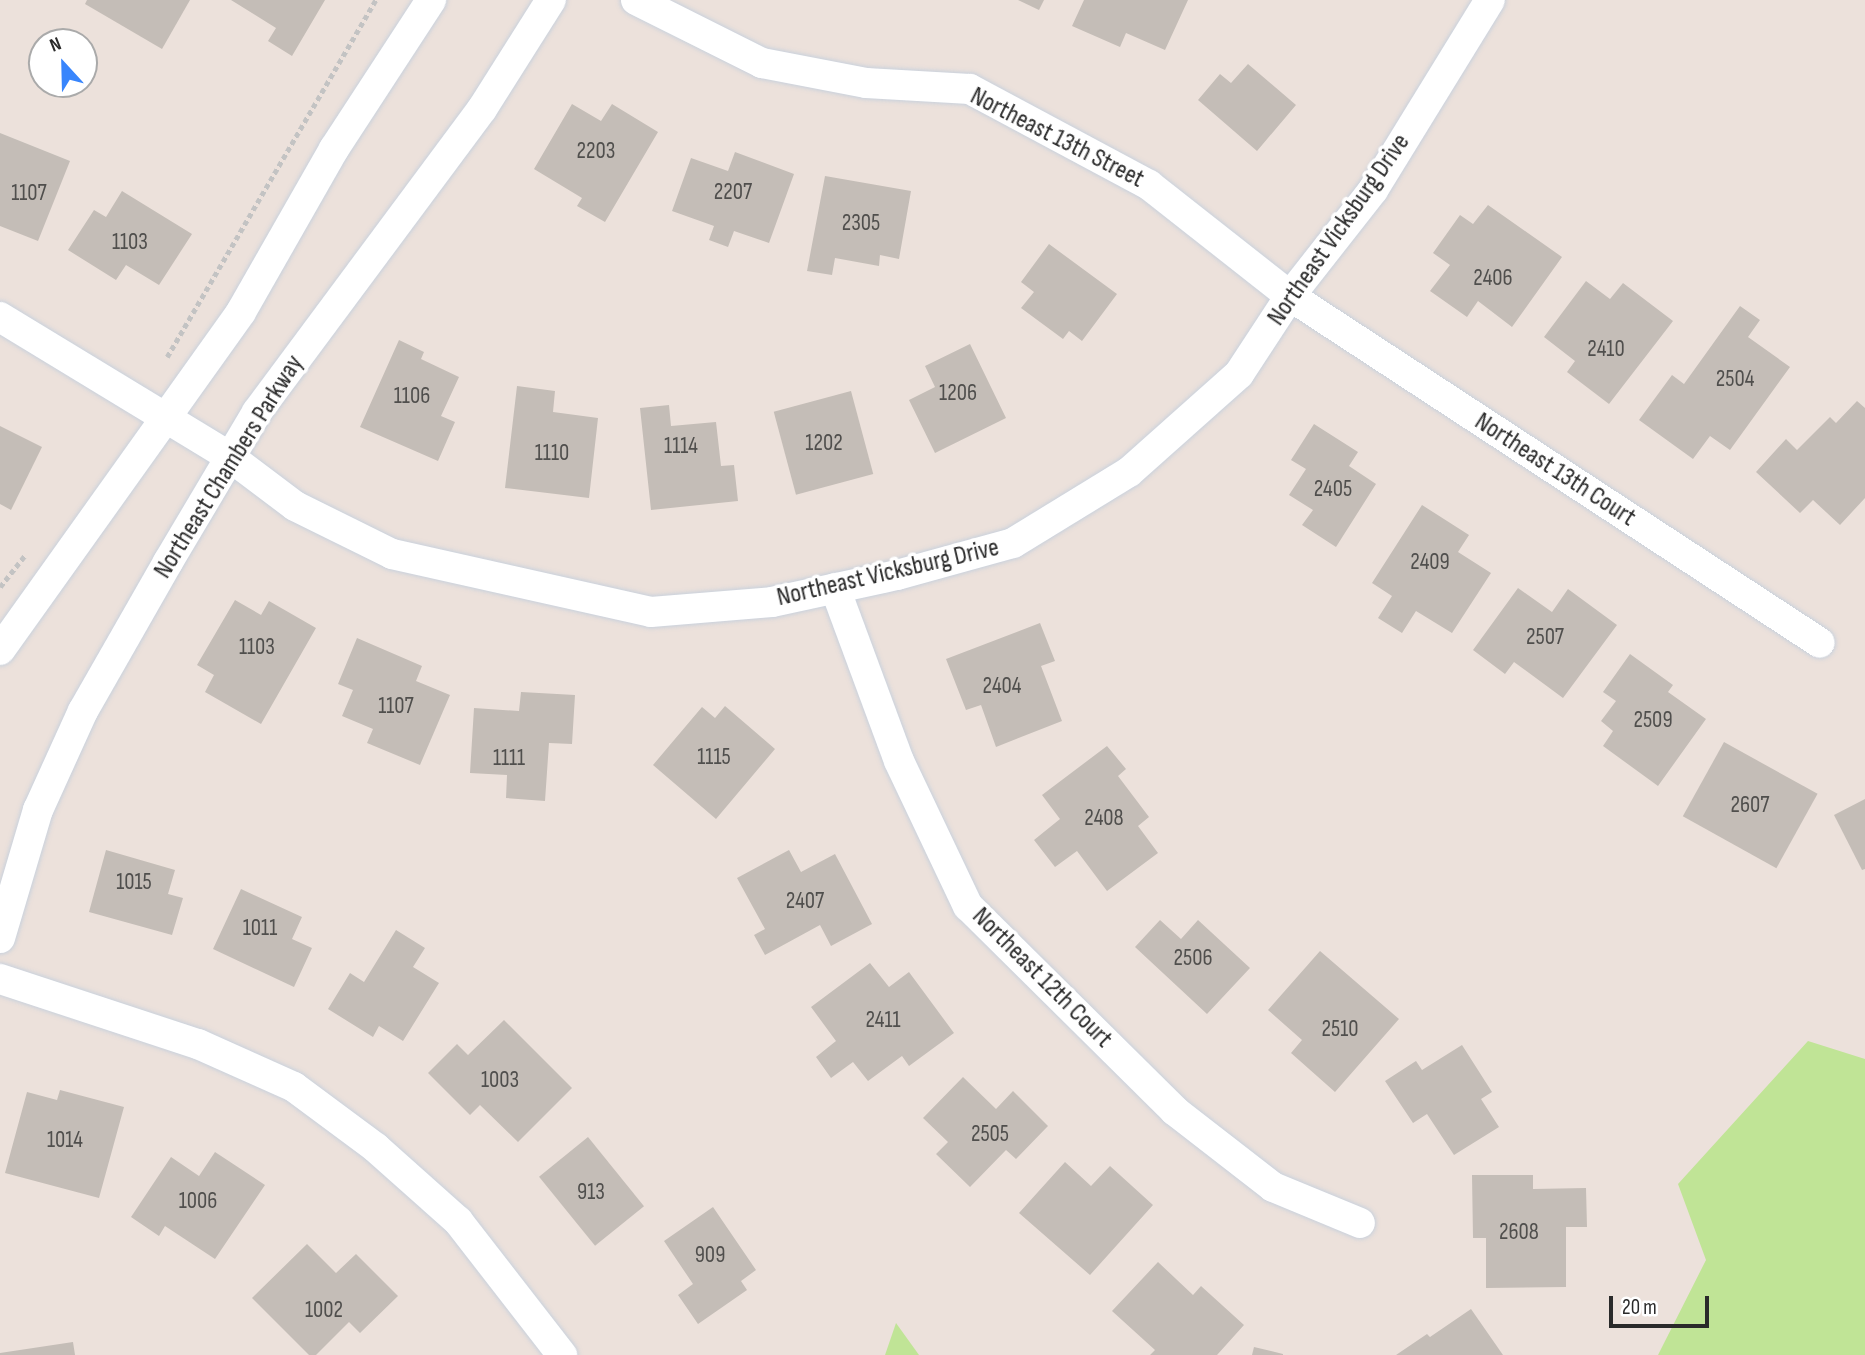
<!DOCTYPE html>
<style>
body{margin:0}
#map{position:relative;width:1865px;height:1355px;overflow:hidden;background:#ece1db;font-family:"Sofia Sans Condensed",sans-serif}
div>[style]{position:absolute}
.green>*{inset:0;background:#c0e496}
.building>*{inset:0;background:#c4bdb7;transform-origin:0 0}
.path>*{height:4.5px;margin-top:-2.25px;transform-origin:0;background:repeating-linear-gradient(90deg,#c3c3c3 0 5px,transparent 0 8.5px)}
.roads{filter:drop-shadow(0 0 2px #c9d1dc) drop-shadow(0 0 2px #c9d1dc)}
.street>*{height:30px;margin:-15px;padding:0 15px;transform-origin:15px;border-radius:15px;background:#fff}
span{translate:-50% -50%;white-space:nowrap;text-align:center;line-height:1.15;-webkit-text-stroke:7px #fff;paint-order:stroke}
.number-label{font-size:23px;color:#504f4d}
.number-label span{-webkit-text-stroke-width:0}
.street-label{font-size:26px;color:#2a2a2a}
.north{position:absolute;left:28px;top:28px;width:70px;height:70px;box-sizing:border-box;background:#fff;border:2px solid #aaa;border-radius:50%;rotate:338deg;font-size:19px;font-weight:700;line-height:28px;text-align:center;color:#2a2a2a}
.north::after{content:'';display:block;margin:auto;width:24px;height:32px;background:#3885fc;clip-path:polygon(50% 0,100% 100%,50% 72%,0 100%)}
.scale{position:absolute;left:1609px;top:1296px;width:100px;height:32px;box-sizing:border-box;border:4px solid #2a2a2a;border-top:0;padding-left:9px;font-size:21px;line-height:24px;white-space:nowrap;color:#2a2a2a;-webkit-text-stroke:5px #fff;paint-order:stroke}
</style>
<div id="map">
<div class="green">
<i style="clip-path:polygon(1808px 1041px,1865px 1059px,1865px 1355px,1658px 1355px,1706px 1260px,1678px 1184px)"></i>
<i style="clip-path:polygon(896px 1323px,919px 1355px,885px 1355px)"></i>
</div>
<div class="building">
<i style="clip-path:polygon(87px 0,190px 0,162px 49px,85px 4px)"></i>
<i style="clip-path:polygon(231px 0,325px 0,292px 56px,268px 41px,276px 28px)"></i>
<i style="clip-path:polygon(1018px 0,1044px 0,1039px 10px)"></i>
<i style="clip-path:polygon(1084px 0,1188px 0,1165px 50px,1126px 33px,1120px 47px,1072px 26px)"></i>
<i style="clip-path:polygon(1248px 64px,1296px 105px,1257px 151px,1198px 100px,1220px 74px,1231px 83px)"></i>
<i style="clip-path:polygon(572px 104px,601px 121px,612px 104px,658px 132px,605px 222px,577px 206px,582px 198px,534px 169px)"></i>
<i style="clip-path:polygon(0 133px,70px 161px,38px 241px,0 226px)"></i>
<i style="clip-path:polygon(735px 152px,794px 174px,769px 243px,734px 231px,728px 247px,709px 240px,714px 226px,672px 211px,691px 158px,728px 171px)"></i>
<i style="clip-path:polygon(825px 176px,911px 191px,899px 259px,880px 255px,879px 266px,835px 258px,832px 275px,807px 271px)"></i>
<i style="clip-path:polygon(122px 191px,192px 234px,159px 285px,126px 265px,116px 280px,68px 250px,94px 210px,106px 217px)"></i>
<i style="clip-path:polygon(1488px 205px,1562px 257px,1512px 327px,1478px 301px,1467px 317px,1430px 291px,1450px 265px,1433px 253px,1460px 215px,1473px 224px)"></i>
<i style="clip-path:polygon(1049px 244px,1117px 294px,1082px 341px,1069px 331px,1063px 339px,1021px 308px,1034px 292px,1021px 282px)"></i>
<i style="clip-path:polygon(1586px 281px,1610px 299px,1623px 283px,1673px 321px,1609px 404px,1567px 372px,1575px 361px,1544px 337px)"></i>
<i style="clip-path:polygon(1740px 306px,1760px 320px,1748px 337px,1790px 367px,1730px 450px,1710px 436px,1693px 459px,1639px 420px,1672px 375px,1684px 384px)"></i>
<i style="clip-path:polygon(399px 340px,424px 352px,421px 359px,459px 377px,441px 416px,455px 422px,438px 461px,360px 427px)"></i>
<i style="clip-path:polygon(970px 344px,1006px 418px,935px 453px,909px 400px,935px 387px,925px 366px)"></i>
<i style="clip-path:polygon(517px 386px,555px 391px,553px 412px,598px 418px,589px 498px,505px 488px)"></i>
<i style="left:851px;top:391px;width:86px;height:80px;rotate:75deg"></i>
<i style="clip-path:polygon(1857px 401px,1865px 408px,1865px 498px,1840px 525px,1813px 500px,1800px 513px,1756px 472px,1786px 439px,1797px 450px,1830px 417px,1836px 423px)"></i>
<i style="clip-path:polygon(669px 405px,671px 426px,716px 422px,721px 466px,734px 465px,738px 501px,651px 510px,640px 408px)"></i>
<i style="clip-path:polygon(1314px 424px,1358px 452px,1349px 466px,1376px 484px,1336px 547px,1302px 525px,1313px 510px,1289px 495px,1306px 469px,1291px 460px)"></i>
<i style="clip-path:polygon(0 426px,42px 447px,11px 510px,0 504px)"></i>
<i style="clip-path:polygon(1422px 505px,1469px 535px,1458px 552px,1491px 573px,1452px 633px,1416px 611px,1402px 633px,1378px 618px,1392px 596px,1372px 583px)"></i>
<i style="clip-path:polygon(1518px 588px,1552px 612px,1568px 589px,1617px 625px,1563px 698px,1514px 662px,1505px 674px,1473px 650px)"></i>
<i style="clip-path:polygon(235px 600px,261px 615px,269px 601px,316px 628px,261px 724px,205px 692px,214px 675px,197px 665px)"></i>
<i style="clip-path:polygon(1040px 623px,1055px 661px,1041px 666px,1062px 721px,996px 747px,981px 705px,966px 710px,946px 659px)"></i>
<i style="clip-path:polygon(357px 638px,422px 666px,416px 681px,450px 695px,420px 765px,367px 743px,373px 729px,342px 716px,353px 690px,338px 684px)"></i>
<i style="clip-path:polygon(1630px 654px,1673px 685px,1668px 692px,1706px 719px,1658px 786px,1603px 746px,1613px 731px,1601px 721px,1616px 701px,1603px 692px)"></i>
<i style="clip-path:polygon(521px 692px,575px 695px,572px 744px,549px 743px,545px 801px,506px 798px,507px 775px,470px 773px,474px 708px,519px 711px)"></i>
<i style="clip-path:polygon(725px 706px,775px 749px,716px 819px,653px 765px,702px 707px,715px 718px)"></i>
<i style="left:1724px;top:742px;width:107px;height:85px;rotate:29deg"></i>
<i style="clip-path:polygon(1107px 746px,1126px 769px,1118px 776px,1149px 817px,1138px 826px,1158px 853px,1107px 891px,1077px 851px,1055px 867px,1034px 840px,1060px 819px,1042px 795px)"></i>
<i style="clip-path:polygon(1865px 799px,1865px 869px,1862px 870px,1834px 815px)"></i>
<i style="clip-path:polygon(106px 850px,175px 870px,168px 894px,183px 898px,172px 935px,89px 912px)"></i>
<i style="clip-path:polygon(789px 850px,801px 872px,835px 854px,872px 924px,831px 946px,820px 925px,765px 955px,754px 935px,765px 929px,737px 878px)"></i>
<i style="clip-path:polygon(241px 889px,302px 917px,292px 939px,312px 948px,294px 987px,213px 949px)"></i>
<i style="clip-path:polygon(1160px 920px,1181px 939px,1198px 920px,1250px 968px,1207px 1014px,1135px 947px)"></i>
<i style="clip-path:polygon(396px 930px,425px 948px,413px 967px,439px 983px,403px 1041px,379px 1026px,373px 1037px,328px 1009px,350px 973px,364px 982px)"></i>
<i style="clip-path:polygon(1320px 951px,1399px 1019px,1335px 1092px,1291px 1053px,1302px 1040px,1268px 1010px)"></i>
<i style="clip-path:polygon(870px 963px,889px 987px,909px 972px,954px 1033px,909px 1066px,902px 1056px,868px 1081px,853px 1062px,831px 1078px,816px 1057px,836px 1041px,811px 1007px)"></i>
<i style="clip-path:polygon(504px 1020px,572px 1088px,518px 1142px,480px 1105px,470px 1115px,428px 1073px,457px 1044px,468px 1055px)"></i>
<i style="clip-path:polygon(1462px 1045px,1492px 1092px,1481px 1099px,1499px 1127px,1454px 1155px,1427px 1114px,1413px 1123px,1385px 1081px,1416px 1061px,1422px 1070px)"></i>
<i style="clip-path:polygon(963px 1077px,996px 1109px,1013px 1091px,1048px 1126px,1016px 1159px,1006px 1150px,970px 1187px,936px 1154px,948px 1142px,923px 1118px)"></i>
<i style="clip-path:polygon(60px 1090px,124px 1107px,99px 1198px,5px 1173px,27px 1092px,57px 1100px)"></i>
<i style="left:588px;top:1137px;width:89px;height:63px;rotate:51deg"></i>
<i style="clip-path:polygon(215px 1152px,265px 1185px,215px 1259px,165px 1226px,159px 1236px,131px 1217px,171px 1157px,199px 1176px)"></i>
<i style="clip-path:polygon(1065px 1162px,1091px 1186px,1110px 1166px,1153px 1205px,1090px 1275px,1019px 1213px)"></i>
<i style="clip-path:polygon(1472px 1175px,1533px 1175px,1533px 1189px,1586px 1188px,1587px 1227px,1566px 1227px,1566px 1287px,1486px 1288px,1486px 1238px,1473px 1238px)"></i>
<i style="clip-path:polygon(713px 1207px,756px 1270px,741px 1281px,747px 1290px,698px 1324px,678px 1295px,693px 1284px,664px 1241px)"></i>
<i style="clip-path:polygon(307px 1244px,336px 1273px,356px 1254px,398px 1296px,360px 1333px,349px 1322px,316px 1355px,309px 1355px,252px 1298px)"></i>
<i style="clip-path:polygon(1158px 1262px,1193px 1295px,1201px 1286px,1244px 1325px,1217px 1355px,1150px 1355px,1155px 1350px,1112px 1311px)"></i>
<i style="clip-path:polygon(1471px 1309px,1503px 1355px,1396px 1355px,1427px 1334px,1430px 1337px)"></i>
<i style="clip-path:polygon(73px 1342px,75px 1355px,0 1355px,0 1353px)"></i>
<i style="clip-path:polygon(1254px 1347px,1283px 1354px,1283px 1355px,1252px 1355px)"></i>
</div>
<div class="path">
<i style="left:167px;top:357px;width:414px;rotate:-59.7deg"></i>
<i style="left:0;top:587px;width:42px;rotate:-51.8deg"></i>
</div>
<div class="roads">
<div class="street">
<i style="left:636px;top:0;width:141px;rotate:26.6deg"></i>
<i style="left:762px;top:63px;width:106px;rotate:10.9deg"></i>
<i style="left:866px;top:83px;width:104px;rotate:3.3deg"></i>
<i style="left:970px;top:89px;width:203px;rotate:28.2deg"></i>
<i style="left:1149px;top:185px;width:179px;rotate:38.2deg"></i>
<i style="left:1290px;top:296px;width:633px;rotate:33.21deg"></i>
<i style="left:0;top:317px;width:269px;rotate:31.3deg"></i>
<i style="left:230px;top:457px;width:81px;rotate:37deg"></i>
<i style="left:295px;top:506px;width:108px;rotate:26.3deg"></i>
<i style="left:392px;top:554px;width:265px;rotate:12.6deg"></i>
<i style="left:651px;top:612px;width:121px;rotate:-4.7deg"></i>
<i style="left:772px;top:602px;width:128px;rotate:-12.2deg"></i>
<i style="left:897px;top:575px;width:120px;rotate:-15.4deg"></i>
<i style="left:1013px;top:543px;width:136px;rotate:-31.5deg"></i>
<i style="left:1129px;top:472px;width:147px;rotate:-41.7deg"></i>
<i style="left:1239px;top:374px;width:93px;rotate:-56.8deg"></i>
<i style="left:1290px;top:296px;width:135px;rotate:-51.9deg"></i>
<i style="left:1373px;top:190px;width:223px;rotate:-58.4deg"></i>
<i style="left:835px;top:588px;width:184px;rotate:69.7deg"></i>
<i style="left:899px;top:761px;width:161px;rotate:64.6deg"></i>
<i style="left:968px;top:906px;width:291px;rotate:44.7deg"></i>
<i style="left:1175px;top:1111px;width:124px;rotate:37.8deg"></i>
<i style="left:1273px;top:1187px;width:94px;rotate:22.5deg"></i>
<i style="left:0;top:650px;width:415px;rotate:-54.5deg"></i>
<i style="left:241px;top:312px;width:188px;rotate:-60.3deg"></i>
<i style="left:334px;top:149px;width:178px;rotate:-56.9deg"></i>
<i style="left:0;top:938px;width:134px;rotate:-73.5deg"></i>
<i style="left:38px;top:810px;width:109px;rotate:-65.6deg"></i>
<i style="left:83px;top:711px;width:172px;rotate:-60.3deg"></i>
<i style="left:168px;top:562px;width:174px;rotate:-59.3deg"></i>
<i style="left:257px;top:412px;width:377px;rotate:-53.4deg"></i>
<i style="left:482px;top:109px;width:129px;rotate:-57.7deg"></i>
<i style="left:0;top:979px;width:208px;rotate:18.2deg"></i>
<i style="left:198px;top:1044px;width:105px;rotate:24.1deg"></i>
<i style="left:294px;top:1087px;width:102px;rotate:36.6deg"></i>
<i style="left:376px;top:1148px;width:110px;rotate:41.7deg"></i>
<i style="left:458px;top:1221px;width:170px;rotate:52.2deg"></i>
</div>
</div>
<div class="number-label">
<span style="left:596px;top:151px">2203</span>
<span style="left:733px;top:192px">2207</span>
<span style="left:29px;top:193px">1107</span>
<span style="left:861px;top:223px">2305</span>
<span style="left:130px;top:242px">1103</span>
<span style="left:1493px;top:278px">2406</span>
<span style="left:1606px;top:349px">2410</span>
<span style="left:1735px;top:379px">2504</span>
<span style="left:958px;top:393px">1206</span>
<span style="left:412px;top:396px">1106</span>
<span style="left:824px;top:443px">1202</span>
<span style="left:681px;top:446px">1114</span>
<span style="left:552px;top:453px">1110</span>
<span style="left:1333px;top:489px">2405</span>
<span style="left:1430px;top:562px">2409</span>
<span style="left:1545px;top:637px">2507</span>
<span style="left:257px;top:647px">1103</span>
<span style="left:1002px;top:686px">2404</span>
<span style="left:396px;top:706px">1107</span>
<span style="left:1653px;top:720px">2509</span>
<span style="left:714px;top:757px">1115</span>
<span style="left:509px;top:758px">1111</span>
<span style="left:1750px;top:805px">2607</span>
<span style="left:1104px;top:818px">2408</span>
<span style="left:134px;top:882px">1015</span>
<span style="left:805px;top:901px">2407</span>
<span style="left:260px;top:928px">1011</span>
<span style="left:1193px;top:958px">2506</span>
<span style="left:883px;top:1020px">2411</span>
<span style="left:1340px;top:1029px">2510</span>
<span style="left:500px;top:1080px">1003</span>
<span style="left:990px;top:1134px">2505</span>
<span style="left:65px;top:1140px">1014</span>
<span style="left:591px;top:1192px">913</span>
<span style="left:198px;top:1201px">1006</span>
<span style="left:1519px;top:1232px">2608</span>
<span style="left:710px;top:1255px">909</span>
<span style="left:324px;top:1310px">1002</span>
</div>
<div class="street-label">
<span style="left:1057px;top:138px;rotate:27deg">Northeast 13th Street</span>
<span style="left:1339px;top:230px;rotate:-55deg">Northeast Vicksburg Drive</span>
<span style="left:229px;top:467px;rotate:-58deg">Northeast Chambers Parkway</span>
<span style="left:1555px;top:470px;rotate:33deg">Northeast 13th Court</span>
<span style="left:888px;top:573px;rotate:-13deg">Northeast Vicksburg Drive</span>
<span style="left:1042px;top:978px;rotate:45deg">Northeast 12th Court</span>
</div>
<div class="north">N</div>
<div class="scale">20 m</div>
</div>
